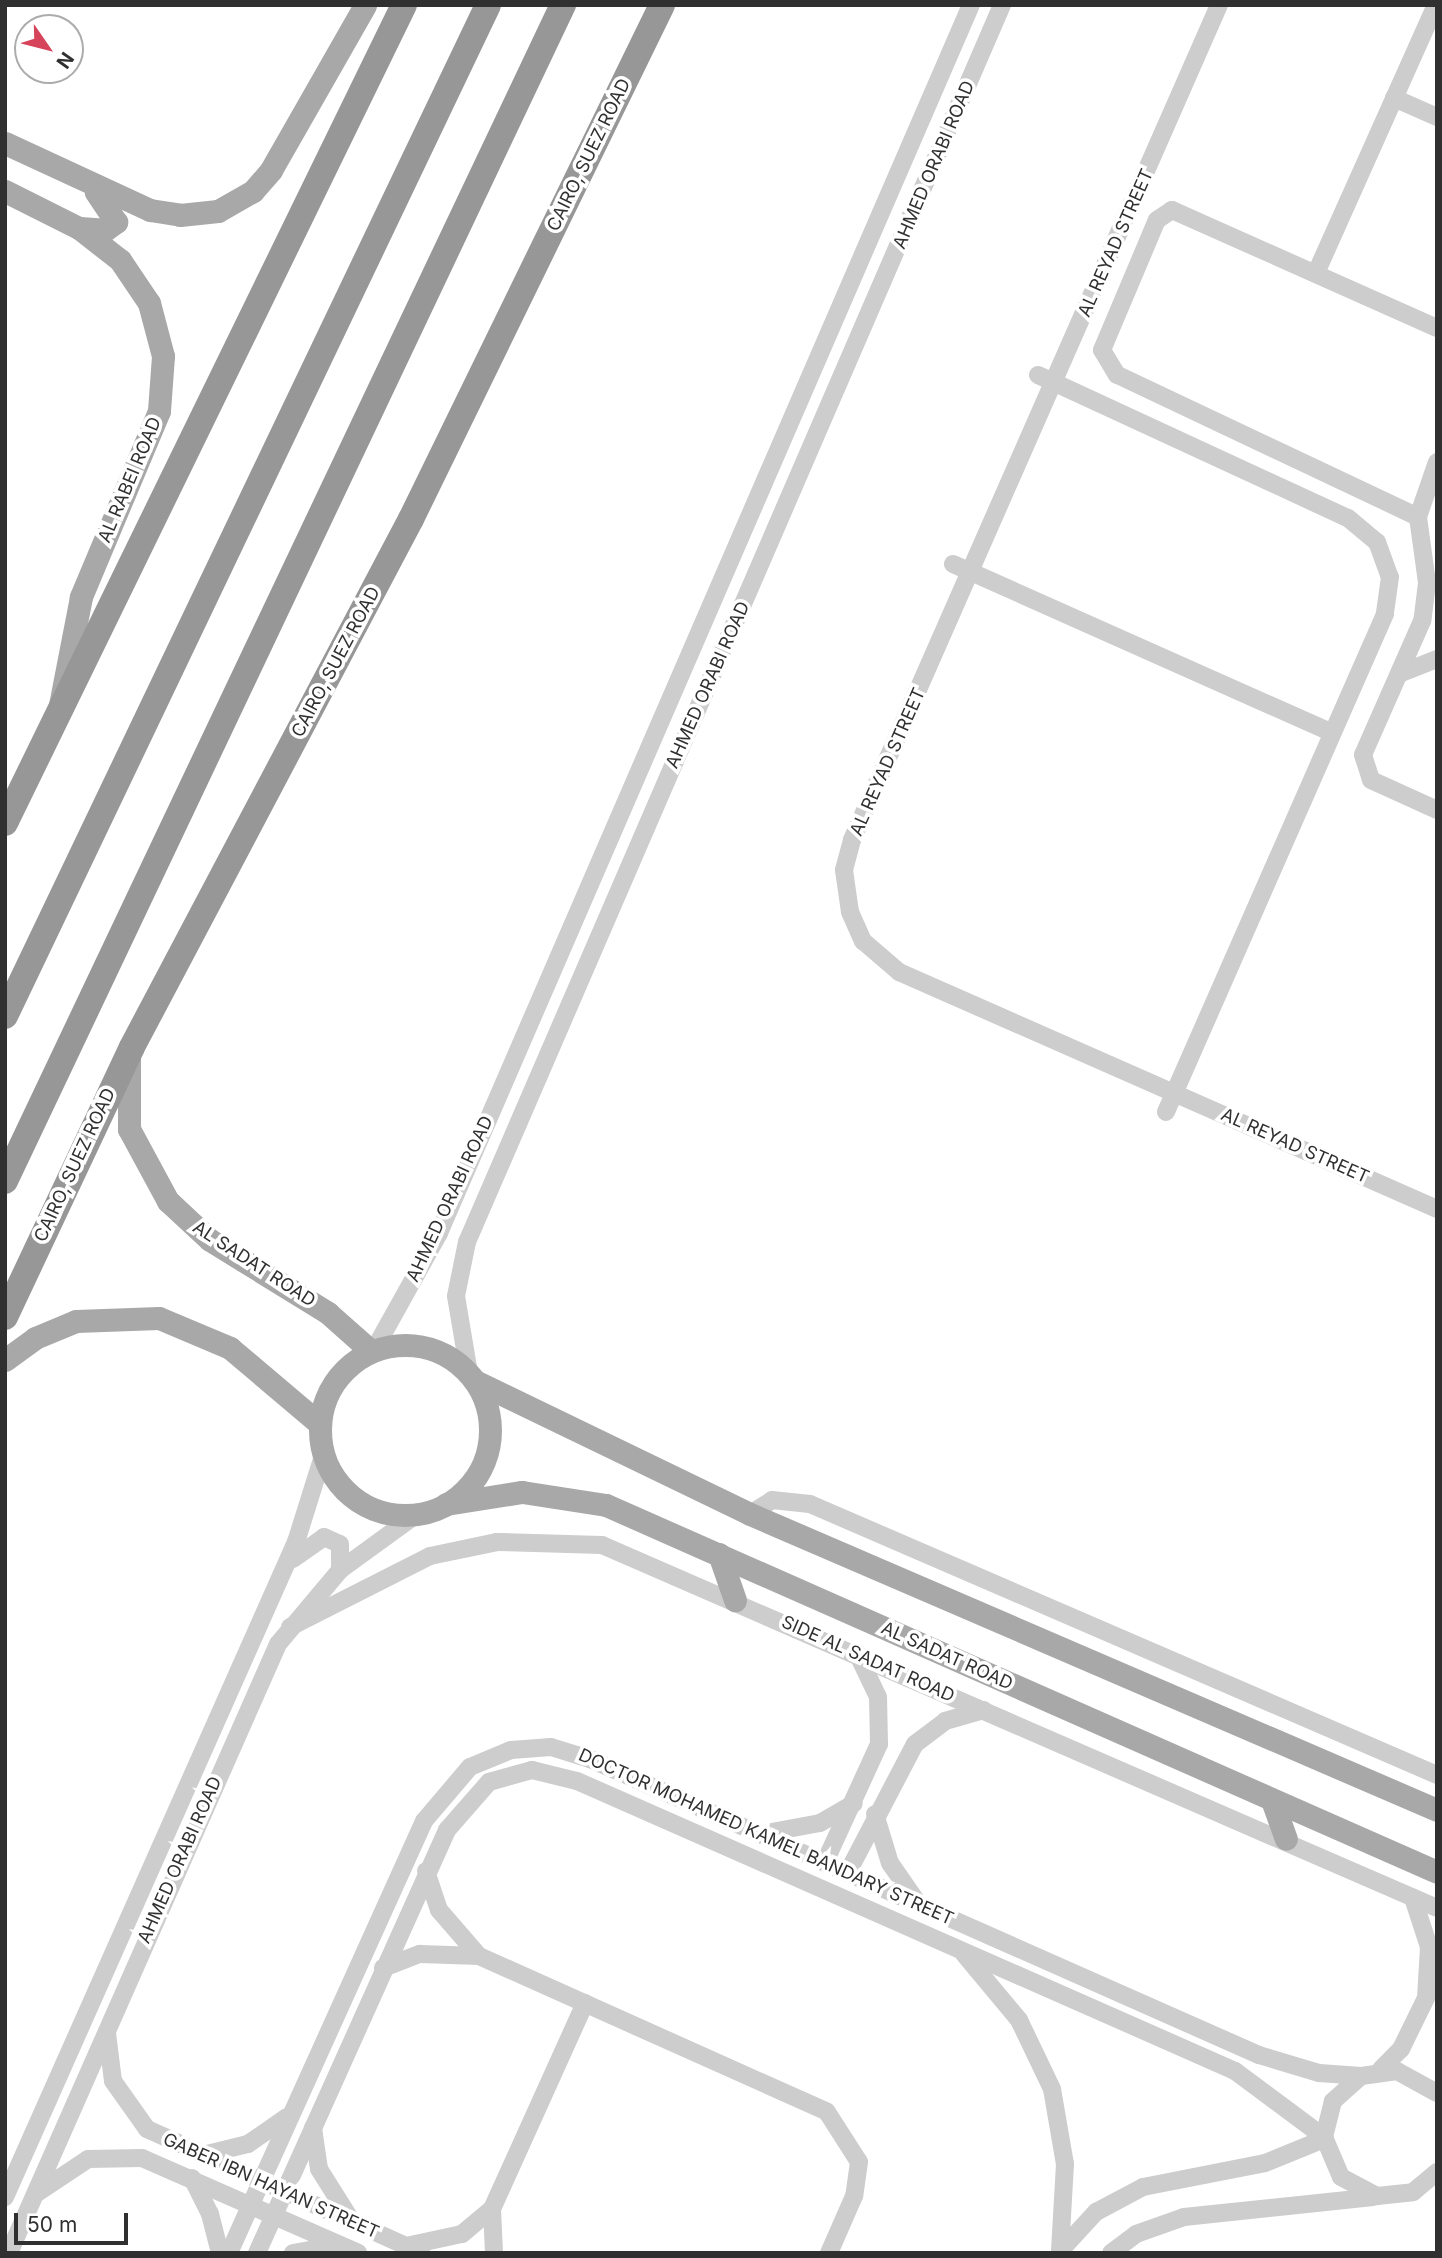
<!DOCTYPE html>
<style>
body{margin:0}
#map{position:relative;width:1442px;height:2258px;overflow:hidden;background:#fff;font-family:Inter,sans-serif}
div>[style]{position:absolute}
.minor>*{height:18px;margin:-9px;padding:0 9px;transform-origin:9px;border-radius:9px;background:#cdcdcd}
.major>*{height:23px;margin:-11.5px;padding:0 11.5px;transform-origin:11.5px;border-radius:11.5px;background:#a8a8a8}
.major>.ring{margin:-11.5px;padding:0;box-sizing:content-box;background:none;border:23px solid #a8a8a8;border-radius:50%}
.highway>*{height:26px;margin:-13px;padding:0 13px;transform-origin:13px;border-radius:13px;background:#979797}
span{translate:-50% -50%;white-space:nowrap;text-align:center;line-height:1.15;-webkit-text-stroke:7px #fff;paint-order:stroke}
.street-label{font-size:18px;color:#303030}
.frame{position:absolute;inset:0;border:7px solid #303030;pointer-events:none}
.north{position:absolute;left:14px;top:14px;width:70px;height:70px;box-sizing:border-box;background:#fff;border:2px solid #acacac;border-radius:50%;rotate:125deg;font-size:19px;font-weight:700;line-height:28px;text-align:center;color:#303030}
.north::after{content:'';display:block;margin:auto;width:24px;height:32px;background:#d5445b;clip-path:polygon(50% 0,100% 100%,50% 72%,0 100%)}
.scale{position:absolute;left:14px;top:2213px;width:114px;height:32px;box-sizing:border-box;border:4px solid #303030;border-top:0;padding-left:9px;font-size:21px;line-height:24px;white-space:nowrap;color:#303030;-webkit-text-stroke:5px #fff;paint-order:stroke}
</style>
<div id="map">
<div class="minor">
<i style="left:1219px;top:5px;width:912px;rotate:113.73deg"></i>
<i style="left:852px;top:840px;width:31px;rotate:105deg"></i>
<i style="left:844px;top:870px;width:42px;rotate:81.9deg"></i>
<i style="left:850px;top:912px;width:32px;rotate:66deg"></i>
<i style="left:863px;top:941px;width:48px;rotate:40.7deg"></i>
<i style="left:899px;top:972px;width:588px;rotate:23.77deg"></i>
<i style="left:1394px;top:98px;width:47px;rotate:23.8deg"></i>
<i style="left:1316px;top:273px;width:294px;rotate:-65.9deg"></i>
<i style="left:1038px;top:375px;width:341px;rotate:24.8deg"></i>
<i style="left:1348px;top:518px;width:38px;rotate:40deg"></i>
<i style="left:1377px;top:542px;width:37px;rotate:70deg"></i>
<i style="left:1390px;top:577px;width:37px;rotate:98deg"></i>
<i style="left:1385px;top:614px;width:544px;rotate:113.74deg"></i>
<i style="left:1437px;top:462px;width:58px;rotate:109.1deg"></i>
<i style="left:1418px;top:517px;width:67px;rotate:82.2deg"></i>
<i style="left:1427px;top:583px;width:38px;rotate:97deg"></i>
<i style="left:1422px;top:621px;width:146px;rotate:113.8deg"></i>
<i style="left:1363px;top:755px;width:26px;rotate:72deg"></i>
<i style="left:1371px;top:780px;width:72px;rotate:24.4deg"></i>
<i style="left:1418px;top:517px;width:333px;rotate:-154.7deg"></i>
<i style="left:1117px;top:375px;width:29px;rotate:-121deg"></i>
<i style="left:1102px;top:350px;width:141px;rotate:-67.1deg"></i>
<i style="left:1157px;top:220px;width:18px;rotate:-34deg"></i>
<i style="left:1172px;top:210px;width:290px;rotate:24deg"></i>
<i style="left:953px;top:564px;width:415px;rotate:24deg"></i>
<i style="left:1399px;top:674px;width:41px;rotate:-21.5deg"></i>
<i style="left:374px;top:1350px;width:134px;rotate:-60.9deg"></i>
<i style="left:439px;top:1233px;width:1338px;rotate:-66.58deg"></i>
<i style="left:469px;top:1373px;width:78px;rotate:-99.6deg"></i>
<i style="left:456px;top:1296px;width:55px;rotate:-78.5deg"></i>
<i style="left:467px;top:1242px;width:1348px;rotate:-66.61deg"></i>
<i style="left:750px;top:1514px;width:26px;rotate:-32deg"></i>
<i style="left:772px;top:1500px;width:38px;rotate:6deg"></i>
<i style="left:810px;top:1504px;width:683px;rotate:23.37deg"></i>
<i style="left:293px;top:1559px;width:38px;rotate:-35deg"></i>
<i style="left:324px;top:1537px;width:17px;rotate:24deg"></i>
<i style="left:340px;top:1544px;width:26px;rotate:90deg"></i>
<i style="left:290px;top:1627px;width:157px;rotate:-26.9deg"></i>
<i style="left:430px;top:1556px;width:68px;rotate:-11.8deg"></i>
<i style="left:497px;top:1542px;width:105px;rotate:1.6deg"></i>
<i style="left:602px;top:1545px;width:910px;rotate:23.5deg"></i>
<i style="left:875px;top:1814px;width:51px;rotate:73deg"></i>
<i style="left:890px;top:1863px;width:44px;rotate:55.2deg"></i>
<i style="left:766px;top:1833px;width:55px;rotate:-10.5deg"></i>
<i style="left:820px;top:1823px;width:39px;rotate:-30deg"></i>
<i style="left:825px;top:1862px;width:130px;rotate:-65.4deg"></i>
<i style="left:879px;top:1744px;width:47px;rotate:-91.2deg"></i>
<i style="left:878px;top:1697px;width:47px;rotate:-115.5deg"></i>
<i style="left:426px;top:1871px;width:41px;rotate:71.6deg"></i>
<i style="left:439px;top:1910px;width:61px;rotate:49deg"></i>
<i style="left:848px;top:1872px;width:144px;rotate:-62.4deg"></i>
<i style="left:915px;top:1744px;width:38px;rotate:-37deg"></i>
<i style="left:945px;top:1721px;width:40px;rotate:-16deg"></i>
<i style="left:964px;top:1954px;width:86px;rotate:50.2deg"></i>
<i style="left:1019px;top:2020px;width:76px;rotate:64.4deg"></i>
<i style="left:1052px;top:2089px;width:76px;rotate:80.2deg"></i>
<i style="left:1065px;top:2164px;width:87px;rotate:93.3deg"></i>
<i style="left:383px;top:1968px;width:40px;rotate:-21deg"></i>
<i style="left:420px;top:1954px;width:59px;rotate:1.9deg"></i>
<i style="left:479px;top:1956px;width:381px;rotate:24.1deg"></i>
<i style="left:827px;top:2112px;width:59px;rotate:57.4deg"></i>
<i style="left:859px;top:2162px;width:34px;rotate:98deg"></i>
<i style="left:854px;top:2196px;width:62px;rotate:113.7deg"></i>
<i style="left:107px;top:2033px;width:48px;rotate:82.9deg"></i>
<i style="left:113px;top:2081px;width:59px;rotate:54.7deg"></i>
<i style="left:147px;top:2129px;width:301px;rotate:24.3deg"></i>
<i style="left:1381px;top:2069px;width:28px;rotate:-45deg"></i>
<i style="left:1401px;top:2049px;width:57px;rotate:-63.9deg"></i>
<i style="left:1426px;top:1998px;width:51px;rotate:-86.6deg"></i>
<i style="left:1429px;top:1947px;width:52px;rotate:-108.1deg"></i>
<i style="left:1437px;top:2093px;width:46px;rotate:-151.2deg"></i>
<i style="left:1397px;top:2071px;width:36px;rotate:172deg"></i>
<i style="left:1361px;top:2076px;width:38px;rotate:138deg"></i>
<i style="left:1333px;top:2101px;width:37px;rotate:104deg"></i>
<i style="left:1324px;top:2137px;width:43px;rotate:67deg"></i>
<i style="left:1341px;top:2177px;width:41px;rotate:27.8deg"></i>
<i style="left:1377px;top:2196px;width:36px;rotate:-6deg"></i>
<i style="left:1413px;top:2192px;width:31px;rotate:-40deg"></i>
<i style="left:313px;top:2128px;width:41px;rotate:81.7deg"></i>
<i style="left:319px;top:2169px;width:60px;rotate:57.9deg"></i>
<i style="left:203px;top:2155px;width:46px;rotate:-13.7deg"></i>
<i style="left:248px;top:2144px;width:47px;rotate:-34.7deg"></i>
<i style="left:192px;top:2178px;width:40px;rotate:63.4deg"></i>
<i style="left:210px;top:2214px;width:40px;rotate:75.6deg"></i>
<i style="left:37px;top:2193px;width:61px;rotate:-33.7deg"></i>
<i style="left:88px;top:2159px;width:54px;rotate:-1.1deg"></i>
<i style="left:142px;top:2158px;width:236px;rotate:23.7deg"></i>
<i style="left:5px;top:2197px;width:717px;rotate:-66.05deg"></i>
<i style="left:296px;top:1542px;width:90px;rotate:-72.6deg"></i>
<i style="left:492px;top:2209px;width:44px;rotate:87.4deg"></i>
<i style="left:406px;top:2246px;width:57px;rotate:-12.1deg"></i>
<i style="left:462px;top:2234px;width:39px;rotate:-40deg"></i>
<i style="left:492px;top:2209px;width:226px;rotate:-65.7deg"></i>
<i style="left:1061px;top:2250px;width:52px;rotate:-47.4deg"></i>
<i style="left:1096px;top:2212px;width:53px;rotate:-28deg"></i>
<i style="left:1143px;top:2187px;width:124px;rotate:-11.1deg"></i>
<i style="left:1265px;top:2163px;width:64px;rotate:-22.1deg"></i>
<i style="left:9px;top:2253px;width:666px;rotate:-66.17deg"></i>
<i style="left:278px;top:1644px;width:97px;rotate:-50deg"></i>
<i style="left:340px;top:1570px;width:95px;rotate:-36deg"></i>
<i style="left:229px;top:2253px;width:474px;rotate:-65.7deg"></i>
<i style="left:424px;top:1821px;width:71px;rotate:-49.6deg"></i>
<i style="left:470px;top:1767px;width:44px;rotate:-22.5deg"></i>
<i style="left:511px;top:1750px;width:40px;rotate:-4.3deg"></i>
<i style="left:551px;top:1747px;width:41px;rotate:17.1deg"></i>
<i style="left:590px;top:1759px;width:732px;rotate:23.87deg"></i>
<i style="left:1259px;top:2055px;width:63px;rotate:16.7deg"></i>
<i style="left:1319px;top:2073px;width:42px;rotate:4.1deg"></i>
<i style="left:257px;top:2253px;width:464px;rotate:-65.8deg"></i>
<i style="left:447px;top:1830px;width:64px;rotate:-48.8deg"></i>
<i style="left:489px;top:1782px;width:45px;rotate:-15.6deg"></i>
<i style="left:532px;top:1770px;width:46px;rotate:13.7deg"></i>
<i style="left:577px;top:1781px;width:719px;rotate:23.78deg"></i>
<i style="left:1235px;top:2071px;width:111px;rotate:36.6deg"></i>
<i style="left:293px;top:2253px;width:46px;rotate:-10.1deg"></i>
<i style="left:1111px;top:2253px;width:31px;rotate:-37deg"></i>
<i style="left:1136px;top:2234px;width:51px;rotate:-19.5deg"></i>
<i style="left:1184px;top:2217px;width:190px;rotate:-6deg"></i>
</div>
<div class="major">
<i style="left:5px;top:143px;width:160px;rotate:24.8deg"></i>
<i style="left:150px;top:210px;width:30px;rotate:9deg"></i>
<i style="left:180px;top:215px;width:38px;rotate:-6deg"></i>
<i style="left:218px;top:211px;width:40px;rotate:-29.7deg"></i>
<i style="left:253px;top:191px;width:28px;rotate:-49deg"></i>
<i style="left:271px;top:170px;width:190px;rotate:-60.3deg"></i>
<i style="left:5px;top:191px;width:83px;rotate:26.6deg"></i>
<i style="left:79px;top:228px;width:52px;rotate:38deg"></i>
<i style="left:120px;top:260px;width:52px;rotate:56deg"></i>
<i style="left:149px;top:303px;width:55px;rotate:75.2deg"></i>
<i style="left:163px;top:356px;width:55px;rotate:94.2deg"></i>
<i style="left:159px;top:411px;width:202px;rotate:112.8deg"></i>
<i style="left:81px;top:597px;width:110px;rotate:101deg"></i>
<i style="left:79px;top:228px;width:26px;rotate:4deg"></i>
<i style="left:105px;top:230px;width:14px;rotate:-36deg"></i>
<i style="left:116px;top:222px;width:36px;rotate:-124deg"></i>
<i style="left:129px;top:1059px;width:70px;rotate:90deg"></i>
<i style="left:129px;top:1129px;width:82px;rotate:61.6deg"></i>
<i style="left:168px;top:1201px;width:57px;rotate:42.9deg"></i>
<i style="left:210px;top:1240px;width:139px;rotate:31.7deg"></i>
<i style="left:328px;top:1313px;width:57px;rotate:41.5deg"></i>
<i class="ring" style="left:320px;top:1345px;width:147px;height:147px"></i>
<i style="left:5px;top:1360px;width:37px;rotate:-36deg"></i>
<i style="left:35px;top:1338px;width:44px;rotate:-22.5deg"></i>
<i style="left:76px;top:1321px;width:83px;rotate:-2.1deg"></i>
<i style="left:159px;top:1318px;width:77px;rotate:22.9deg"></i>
<i style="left:230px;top:1348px;width:118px;rotate:40.2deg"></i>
<i style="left:475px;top:1381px;width:305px;rotate:25.8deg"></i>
<i style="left:750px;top:1514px;width:748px;rotate:23.31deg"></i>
<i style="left:446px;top:1504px;width:77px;rotate:-9deg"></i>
<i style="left:522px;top:1492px;width:85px;rotate:8.8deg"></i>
<i style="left:606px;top:1505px;width:908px;rotate:23.83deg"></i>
<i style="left:719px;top:1554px;width:49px;rotate:70.8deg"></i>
<i style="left:1272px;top:1800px;width:41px;rotate:70.3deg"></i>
</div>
<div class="highway">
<i style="left:5px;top:823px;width:910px;rotate:-64deg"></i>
<i style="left:5px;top:1016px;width:1120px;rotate:-64.46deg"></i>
<i style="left:5px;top:1181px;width:1302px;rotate:-64.62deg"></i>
<i style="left:5px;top:1317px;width:298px;rotate:-64.8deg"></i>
<i style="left:132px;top:1047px;width:597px;rotate:-62.15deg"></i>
<i style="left:411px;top:519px;width:572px;rotate:-63.97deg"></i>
</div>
<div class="street-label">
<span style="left:589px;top:155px;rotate:-64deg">CAIRO, SUEZ ROAD</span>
<span style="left:934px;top:165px;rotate:-67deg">AHMED ORABI ROAD</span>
<span style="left:1116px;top:243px;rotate:-66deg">AL REYAD STREET</span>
<span style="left:130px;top:480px;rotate:-67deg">AL RABEI ROAD</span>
<span style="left:336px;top:662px;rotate:-62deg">CAIRO, SUEZ ROAD</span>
<span style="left:708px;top:685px;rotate:-66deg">AHMED ORABI ROAD</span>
<span style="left:888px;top:762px;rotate:-66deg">AL REYAD STREET</span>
<span style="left:1295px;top:1146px;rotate:24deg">AL REYAD STREET</span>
<span style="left:75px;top:1165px;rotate:-65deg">CAIRO, SUEZ ROAD</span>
<span style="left:450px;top:1199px;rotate:-65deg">AHMED ORABI ROAD</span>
<span style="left:254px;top:1264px;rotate:33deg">AL SADAT ROAD</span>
<span style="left:947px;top:1656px;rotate:24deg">AL SADAT ROAD</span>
<span style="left:868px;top:1659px;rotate:24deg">SIDE AL SADAT ROAD</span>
<span style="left:766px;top:1837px;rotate:24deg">DOCTOR MOHAMED KAMEL BANDARY STREET</span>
<span style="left:180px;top:1860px;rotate:-66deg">AHMED ORABI ROAD</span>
<span style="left:271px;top:2186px;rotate:24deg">GABER IBN HAYAN STREET</span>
</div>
<div class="frame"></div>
<div class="north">N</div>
<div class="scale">50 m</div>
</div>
